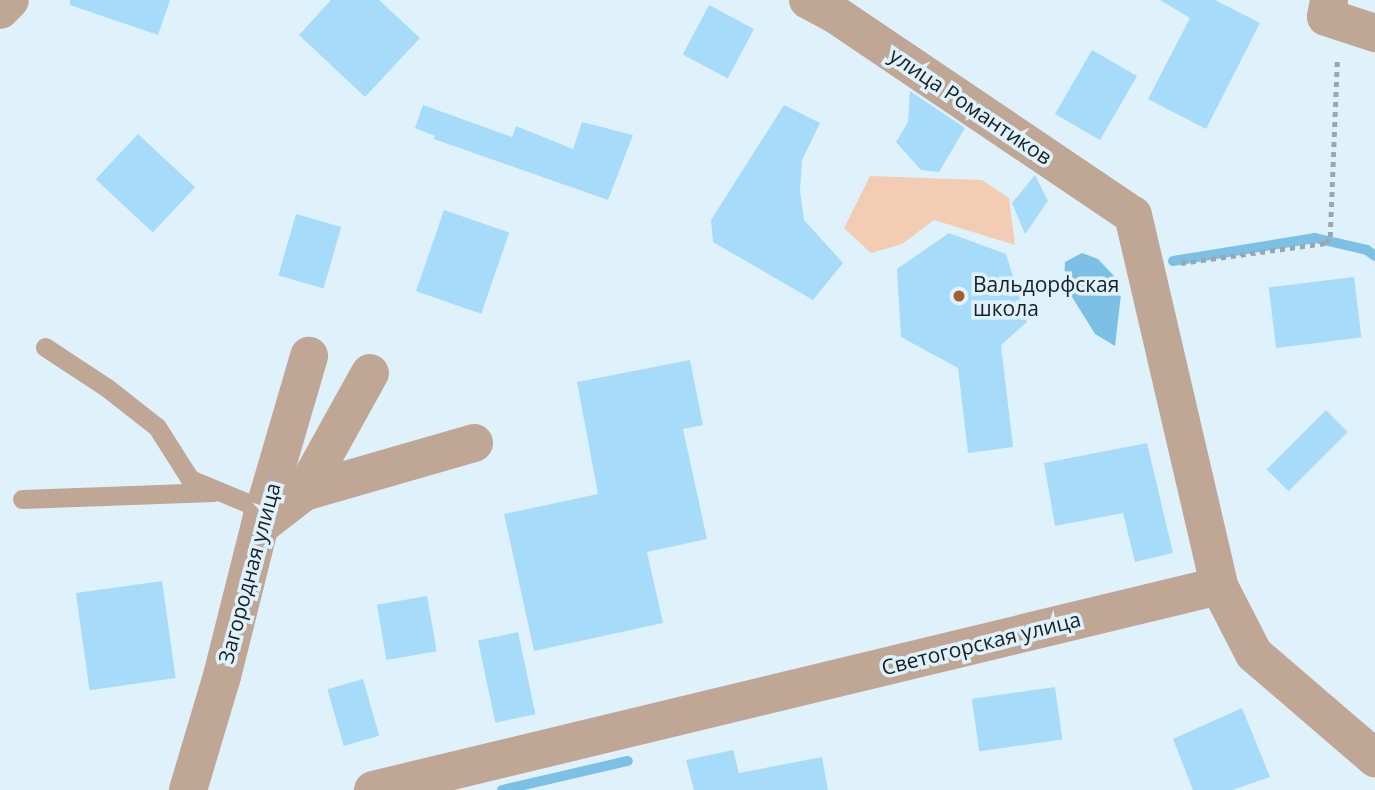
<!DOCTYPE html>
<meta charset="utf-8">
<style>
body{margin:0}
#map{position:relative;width:1375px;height:790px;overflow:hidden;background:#dff2fc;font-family:"Open Sans",sans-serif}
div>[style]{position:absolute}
.green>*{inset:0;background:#f2ccb3}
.water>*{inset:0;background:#7cc1e5}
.stream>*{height:10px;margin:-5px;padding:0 5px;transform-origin:5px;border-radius:5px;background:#7cc1e5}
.building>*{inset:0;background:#a6dcfa;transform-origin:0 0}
.path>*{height:4.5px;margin-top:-2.25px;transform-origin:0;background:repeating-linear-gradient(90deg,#99a8b0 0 5px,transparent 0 10px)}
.service>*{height:19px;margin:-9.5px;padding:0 9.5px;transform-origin:9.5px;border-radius:9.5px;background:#c0a795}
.minor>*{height:38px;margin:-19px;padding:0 19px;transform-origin:19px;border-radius:19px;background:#c0a795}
.dots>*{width:19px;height:19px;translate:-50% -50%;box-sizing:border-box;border:4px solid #dff2fc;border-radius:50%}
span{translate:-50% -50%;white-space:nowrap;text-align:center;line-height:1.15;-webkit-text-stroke:7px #dff2fc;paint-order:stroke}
.street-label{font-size:21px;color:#192024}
.poi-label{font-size:21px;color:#192024}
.left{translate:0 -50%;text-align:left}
</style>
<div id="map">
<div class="green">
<i style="clip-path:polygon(870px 176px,982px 180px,1009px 198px,1015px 245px,934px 220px,902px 244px,871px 253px,844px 228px)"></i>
</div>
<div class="water">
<i style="clip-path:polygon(1082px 253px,1098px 259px,1114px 276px,1121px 294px,1115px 346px,1095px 334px,1064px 284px,1065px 262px)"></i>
</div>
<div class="stream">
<i style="left:1173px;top:261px;width:144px;rotate:-9.2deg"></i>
<i style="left:1315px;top:238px;width:53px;rotate:13deg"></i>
<i style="left:1367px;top:250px;width:10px;rotate:37deg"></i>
<i style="left:502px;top:790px;width:129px;rotate:-13deg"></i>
</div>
<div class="building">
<i style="clip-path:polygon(70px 0,170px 0,158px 35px,70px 5px)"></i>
<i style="clip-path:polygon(331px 0,379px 0,420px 38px,365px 97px,299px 35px)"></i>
<i style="clip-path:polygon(1160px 0,1215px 0,1260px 23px,1206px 129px,1148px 99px,1190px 18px)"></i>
<i style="left:709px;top:5px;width:51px;height:56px;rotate:28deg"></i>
<i style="left:1092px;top:50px;width:52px;height:74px;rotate:30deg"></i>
<i style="clip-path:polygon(910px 91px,965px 128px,939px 172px,921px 170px,896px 142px,908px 122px)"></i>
<i style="clip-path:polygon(423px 105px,512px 137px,516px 126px,573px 149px,582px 122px,633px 135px,608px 200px,434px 139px,435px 136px,415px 128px)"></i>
<i style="clip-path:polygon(784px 105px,820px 123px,802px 160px,800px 191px,804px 220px,843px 263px,813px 300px,713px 242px,711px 220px)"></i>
<i style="left:138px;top:134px;width:78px;height:62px;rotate:43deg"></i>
<i style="clip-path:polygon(1035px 175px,1048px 201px,1025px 234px,1012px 203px)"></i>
<i style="left:444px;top:210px;width:69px;height:86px;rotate:19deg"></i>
<i style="left:296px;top:214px;width:47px;height:64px;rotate:16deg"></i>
<i style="clip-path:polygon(949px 233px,1006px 254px,1027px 322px,1001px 345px,1013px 447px,968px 453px,958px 368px,901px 337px,897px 269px)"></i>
<i style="left:1354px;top:277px;width:61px;height:86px;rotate:83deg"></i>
<i style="clip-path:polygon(690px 360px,703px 425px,683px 429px,707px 539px,647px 552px,663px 623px,534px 651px,504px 514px,598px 494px,577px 382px)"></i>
<i style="left:1326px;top:410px;width:31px;height:84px;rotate:45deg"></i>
<i style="clip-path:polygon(1147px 443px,1173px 553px,1135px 562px,1123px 513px,1055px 526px,1044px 463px)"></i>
<i style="left:162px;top:581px;width:98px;height:87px;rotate:82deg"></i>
<i style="left:427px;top:596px;width:56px;height:51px;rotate:80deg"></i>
<i style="left:518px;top:632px;width:84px;height:41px;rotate:78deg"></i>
<i style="left:363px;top:679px;width:59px;height:37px;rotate:74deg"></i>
<i style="left:1055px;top:687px;width:53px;height:84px;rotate:82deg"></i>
<i style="clip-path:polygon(1242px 708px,1270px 777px,1232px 790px,1193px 790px,1173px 739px)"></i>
<i style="clip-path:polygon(733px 750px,739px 773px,822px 757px,828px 790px,694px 790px,686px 760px)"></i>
</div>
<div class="path">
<i style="left:1181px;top:263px;width:146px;rotate:-7.9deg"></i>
<i style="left:1326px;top:243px;width:7px;rotate:-56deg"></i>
<i style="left:1330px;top:237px;width:177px;rotate:-87.7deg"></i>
</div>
<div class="service">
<i style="left:45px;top:347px;width:73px;rotate:33.3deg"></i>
<i style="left:106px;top:387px;width:65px;rotate:38.1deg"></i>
<i style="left:157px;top:427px;width:62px;rotate:57.6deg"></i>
<i style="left:190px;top:479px;width:80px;rotate:22.7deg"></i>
<i style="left:22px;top:499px;width:192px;rotate:-2.1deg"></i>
</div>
<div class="minor">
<i style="left:808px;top:0;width:32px;rotate:28deg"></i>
<i style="left:836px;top:15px;width:358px;rotate:34deg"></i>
<i style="left:1133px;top:215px;width:381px;rotate:76.9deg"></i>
<i style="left:1219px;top:586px;width:76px;rotate:62.8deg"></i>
<i style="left:1254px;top:654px;width:160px;rotate:40.7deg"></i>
<i style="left:1329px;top:0;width:17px;rotate:100deg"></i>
<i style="left:1326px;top:17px;width:52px;rotate:18.1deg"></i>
<i style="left:0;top:10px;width:14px;rotate:-45deg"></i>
<i style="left:304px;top:492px;width:177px;rotate:-16.1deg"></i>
<i style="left:260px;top:526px;width:56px;rotate:-37.7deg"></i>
<i style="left:304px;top:492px;width:136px;rotate:-61deg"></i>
<i style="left:188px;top:790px;width:119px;rotate:-73.4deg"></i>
<i style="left:222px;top:676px;width:164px;rotate:-75.9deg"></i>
<i style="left:262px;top:517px;width:168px;rotate:-73.7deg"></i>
<i style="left:373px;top:790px;width:870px;rotate:-13.56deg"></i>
</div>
<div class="dots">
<i style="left:959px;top:296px;background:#a15f2b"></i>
</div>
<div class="street-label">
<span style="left:971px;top:106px;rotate:34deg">улица Романтиков</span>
<span style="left:249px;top:573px;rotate:-75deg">Загородная улица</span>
<span style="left:981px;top:643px;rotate:-14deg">Светогорская улица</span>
</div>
<div class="poi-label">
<span class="left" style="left:973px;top:296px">Вальдорфская<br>школа</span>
</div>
</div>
